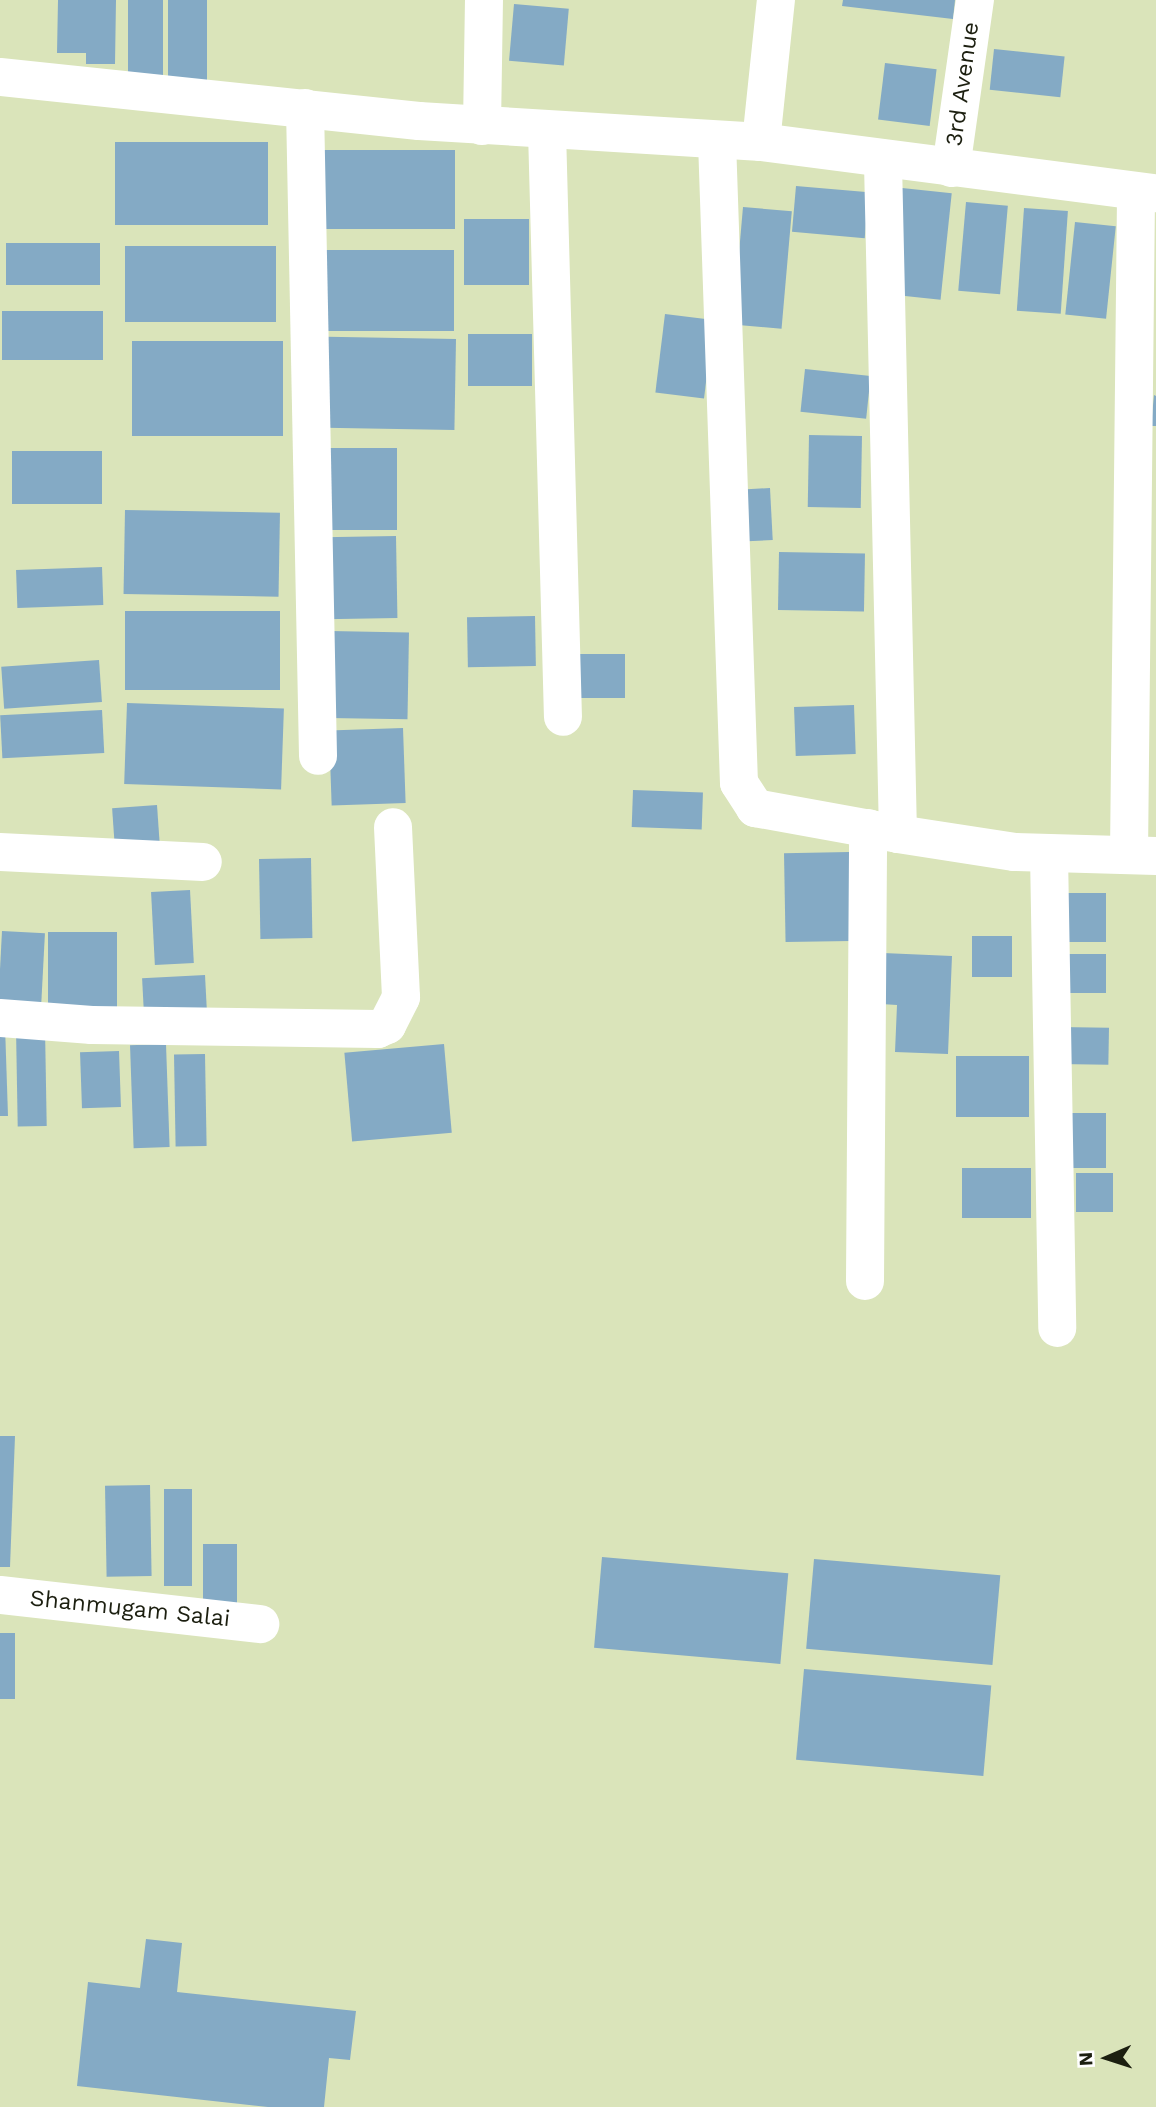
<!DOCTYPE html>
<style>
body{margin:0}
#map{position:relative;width:1156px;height:2107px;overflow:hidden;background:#dae4ba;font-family:"Work Sans",sans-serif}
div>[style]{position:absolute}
.building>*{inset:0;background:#84aac5;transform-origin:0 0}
.street>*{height:38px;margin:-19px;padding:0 19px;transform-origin:19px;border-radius:19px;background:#fff}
span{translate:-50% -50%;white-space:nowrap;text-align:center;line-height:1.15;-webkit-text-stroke:5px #fff;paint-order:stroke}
.street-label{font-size:23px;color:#1c1f10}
.north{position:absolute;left:1072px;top:2023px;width:70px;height:70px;-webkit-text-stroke:5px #fff;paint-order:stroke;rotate:267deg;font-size:19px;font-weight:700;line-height:28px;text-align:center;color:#1c1f10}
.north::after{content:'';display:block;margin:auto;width:24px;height:32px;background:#1c1f10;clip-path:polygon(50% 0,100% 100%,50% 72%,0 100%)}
</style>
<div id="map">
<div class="building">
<i style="clip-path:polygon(58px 0,116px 0,115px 64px,86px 64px,86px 53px,57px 53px)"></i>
<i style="left:128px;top:0;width:35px;height:85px"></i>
<i style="left:168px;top:0;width:39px;height:82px"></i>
<i style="clip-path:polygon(843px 0,955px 0,953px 19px,842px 6px)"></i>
<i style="left:514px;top:4px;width:55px;height:57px;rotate:5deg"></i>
<i style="left:994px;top:49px;width:71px;height:41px;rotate:6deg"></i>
<i style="left:885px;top:63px;width:52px;height:57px;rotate:7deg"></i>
<i style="left:115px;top:142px;width:153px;height:83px"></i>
<i style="left:313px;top:150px;width:142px;height:79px"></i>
<i style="left:796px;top:186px;width:73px;height:46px;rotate:5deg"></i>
<i style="left:902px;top:188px;width:50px;height:107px;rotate:6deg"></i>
<i style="left:966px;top:202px;width:42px;height:89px;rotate:5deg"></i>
<i style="left:743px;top:207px;width:49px;height:118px;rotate:5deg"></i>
<i style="left:1024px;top:208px;width:44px;height:103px;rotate:4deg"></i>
<i style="left:464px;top:219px;width:65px;height:66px"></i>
<i style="left:1075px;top:222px;width:41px;height:93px;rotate:6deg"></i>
<i style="left:100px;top:243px;width:42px;height:94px;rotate:90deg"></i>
<i style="left:125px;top:246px;width:151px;height:76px"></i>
<i style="left:312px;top:250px;width:142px;height:81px"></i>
<i style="left:2px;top:311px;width:101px;height:49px"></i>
<i style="left:665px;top:314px;width:49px;height:79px;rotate:7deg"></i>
<i style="left:468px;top:334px;width:64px;height:52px"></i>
<i style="left:456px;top:339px;width:91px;height:143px;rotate:91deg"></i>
<i style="left:132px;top:341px;width:151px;height:95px"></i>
<i style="left:805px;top:369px;width:66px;height:43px;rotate:6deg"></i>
<i style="clip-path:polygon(1154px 395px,1156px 396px,1156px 426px,1151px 426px)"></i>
<i style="left:809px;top:435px;width:53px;height:72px;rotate:1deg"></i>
<i style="left:319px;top:448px;width:78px;height:82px"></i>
<i style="left:102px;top:451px;width:53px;height:90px;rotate:90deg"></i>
<i style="left:770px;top:488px;width:52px;height:36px;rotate:87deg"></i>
<i style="left:125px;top:510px;width:155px;height:84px;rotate:1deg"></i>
<i style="left:396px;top:536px;width:82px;height:73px;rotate:89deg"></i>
<i style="left:779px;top:552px;width:86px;height:58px;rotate:1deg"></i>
<i style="left:102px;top:567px;width:38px;height:86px;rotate:88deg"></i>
<i style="left:125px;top:611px;width:155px;height:79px"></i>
<i style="left:535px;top:616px;width:50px;height:68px;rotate:89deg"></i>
<i style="left:330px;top:631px;width:79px;height:87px;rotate:1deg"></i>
<i style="left:571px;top:654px;width:54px;height:44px"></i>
<i style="left:99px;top:660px;width:42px;height:98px;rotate:86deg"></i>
<i style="left:127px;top:703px;width:157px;height:81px;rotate:2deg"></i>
<i style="left:854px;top:705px;width:49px;height:60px;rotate:88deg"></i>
<i style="left:102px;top:710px;width:43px;height:102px;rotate:87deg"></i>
<i style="left:403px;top:728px;width:75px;height:74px;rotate:88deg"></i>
<i style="left:633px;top:790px;width:70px;height:37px;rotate:2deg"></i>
<i style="left:157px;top:805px;width:47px;height:45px;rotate:86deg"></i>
<i style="left:849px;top:852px;width:89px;height:65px;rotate:89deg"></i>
<i style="left:311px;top:858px;width:80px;height:52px;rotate:89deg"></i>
<i style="left:190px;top:890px;width:73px;height:39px;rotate:87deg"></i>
<i style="left:1058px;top:893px;width:48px;height:49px"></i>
<i style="left:2px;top:931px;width:43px;height:77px;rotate:3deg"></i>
<i style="left:48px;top:932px;width:69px;height:87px"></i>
<i style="left:972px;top:936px;width:40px;height:41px"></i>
<i style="clip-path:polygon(883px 953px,952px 956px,948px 1054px,895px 1052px,897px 1005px,881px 1004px)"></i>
<i style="left:1060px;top:954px;width:46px;height:39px"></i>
<i style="left:205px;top:975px;width:45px;height:63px;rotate:87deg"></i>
<i style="clip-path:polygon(5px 1026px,8px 1116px,0 1116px,0 1027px)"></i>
<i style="left:1059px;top:1027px;width:50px;height:37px;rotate:1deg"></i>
<i style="left:45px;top:1028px;width:98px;height:29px;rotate:89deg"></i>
<i style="left:166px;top:1044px;width:103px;height:36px;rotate:88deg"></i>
<i style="left:444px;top:1044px;width:89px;height:100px;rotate:85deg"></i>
<i style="left:119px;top:1051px;width:56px;height:39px;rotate:88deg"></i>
<i style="left:205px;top:1054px;width:92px;height:31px;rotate:89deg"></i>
<i style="left:956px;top:1056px;width:73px;height:61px"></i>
<i style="left:1069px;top:1113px;width:37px;height:55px"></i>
<i style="left:962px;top:1168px;width:69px;height:50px"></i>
<i style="left:1076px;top:1173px;width:37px;height:39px"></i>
<i style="clip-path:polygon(0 1436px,15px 1436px,10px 1567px,0 1567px)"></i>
<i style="left:150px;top:1485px;width:91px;height:45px;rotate:89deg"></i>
<i style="left:164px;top:1489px;width:28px;height:97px"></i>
<i style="left:203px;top:1544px;width:34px;height:60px"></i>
<i style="left:602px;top:1557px;width:187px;height:91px;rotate:5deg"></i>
<i style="left:814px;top:1559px;width:187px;height:90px;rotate:5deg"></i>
<i style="left:0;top:1633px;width:15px;height:66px"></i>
<i style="left:804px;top:1669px;width:188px;height:91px;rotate:5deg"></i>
<i style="clip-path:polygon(146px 1939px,182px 1943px,177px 1992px,356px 2011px,350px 2060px,329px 2058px,324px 2107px,268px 2107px,77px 2086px,88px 1982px,140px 1988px)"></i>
</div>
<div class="street">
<i style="left:0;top:77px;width:421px;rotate:6deg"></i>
<i style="left:419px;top:121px;width:343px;rotate:3.5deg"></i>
<i style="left:761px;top:142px;width:398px;rotate:7.4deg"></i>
<i style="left:305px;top:108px;width:648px;rotate:88.85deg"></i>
<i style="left:482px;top:126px;width:126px;rotate:-89.1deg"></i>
<i style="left:547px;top:131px;width:586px;rotate:88.44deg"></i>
<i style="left:717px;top:141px;width:642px;rotate:88.04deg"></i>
<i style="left:739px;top:783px;width:30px;rotate:57deg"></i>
<i style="left:755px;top:808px;width:145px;rotate:10.3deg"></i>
<i style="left:898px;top:834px;width:673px;rotate:-91.28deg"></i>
<i style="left:761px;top:142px;width:143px;rotate:-84deg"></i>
<i style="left:951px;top:168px;width:170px;rotate:-81.9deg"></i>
<i style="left:898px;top:834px;width:117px;rotate:8.8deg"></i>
<i style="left:1014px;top:852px;width:142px;rotate:1.6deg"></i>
<i style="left:0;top:852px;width:203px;rotate:2.8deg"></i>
<i style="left:1049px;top:854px;width:474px;rotate:89deg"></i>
<i style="left:1129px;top:854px;width:662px;rotate:-89.39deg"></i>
<i style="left:0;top:1018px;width:92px;rotate:4.4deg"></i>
<i style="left:92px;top:1025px;width:286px;rotate:0.8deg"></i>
<i style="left:378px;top:1029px;width:10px;rotate:-24deg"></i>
<i style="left:387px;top:1025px;width:31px;rotate:-63deg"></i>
<i style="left:401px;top:997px;width:170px;rotate:-92.7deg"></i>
<i style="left:865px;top:1281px;width:453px;rotate:-89.6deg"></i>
<i style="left:0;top:1595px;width:262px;rotate:6.4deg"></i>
</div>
<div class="street-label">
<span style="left:963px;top:84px;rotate:-82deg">3rd Avenue</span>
<span style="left:130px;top:1609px;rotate:6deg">Shanmugam Salai</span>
</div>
<div class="north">N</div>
</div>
